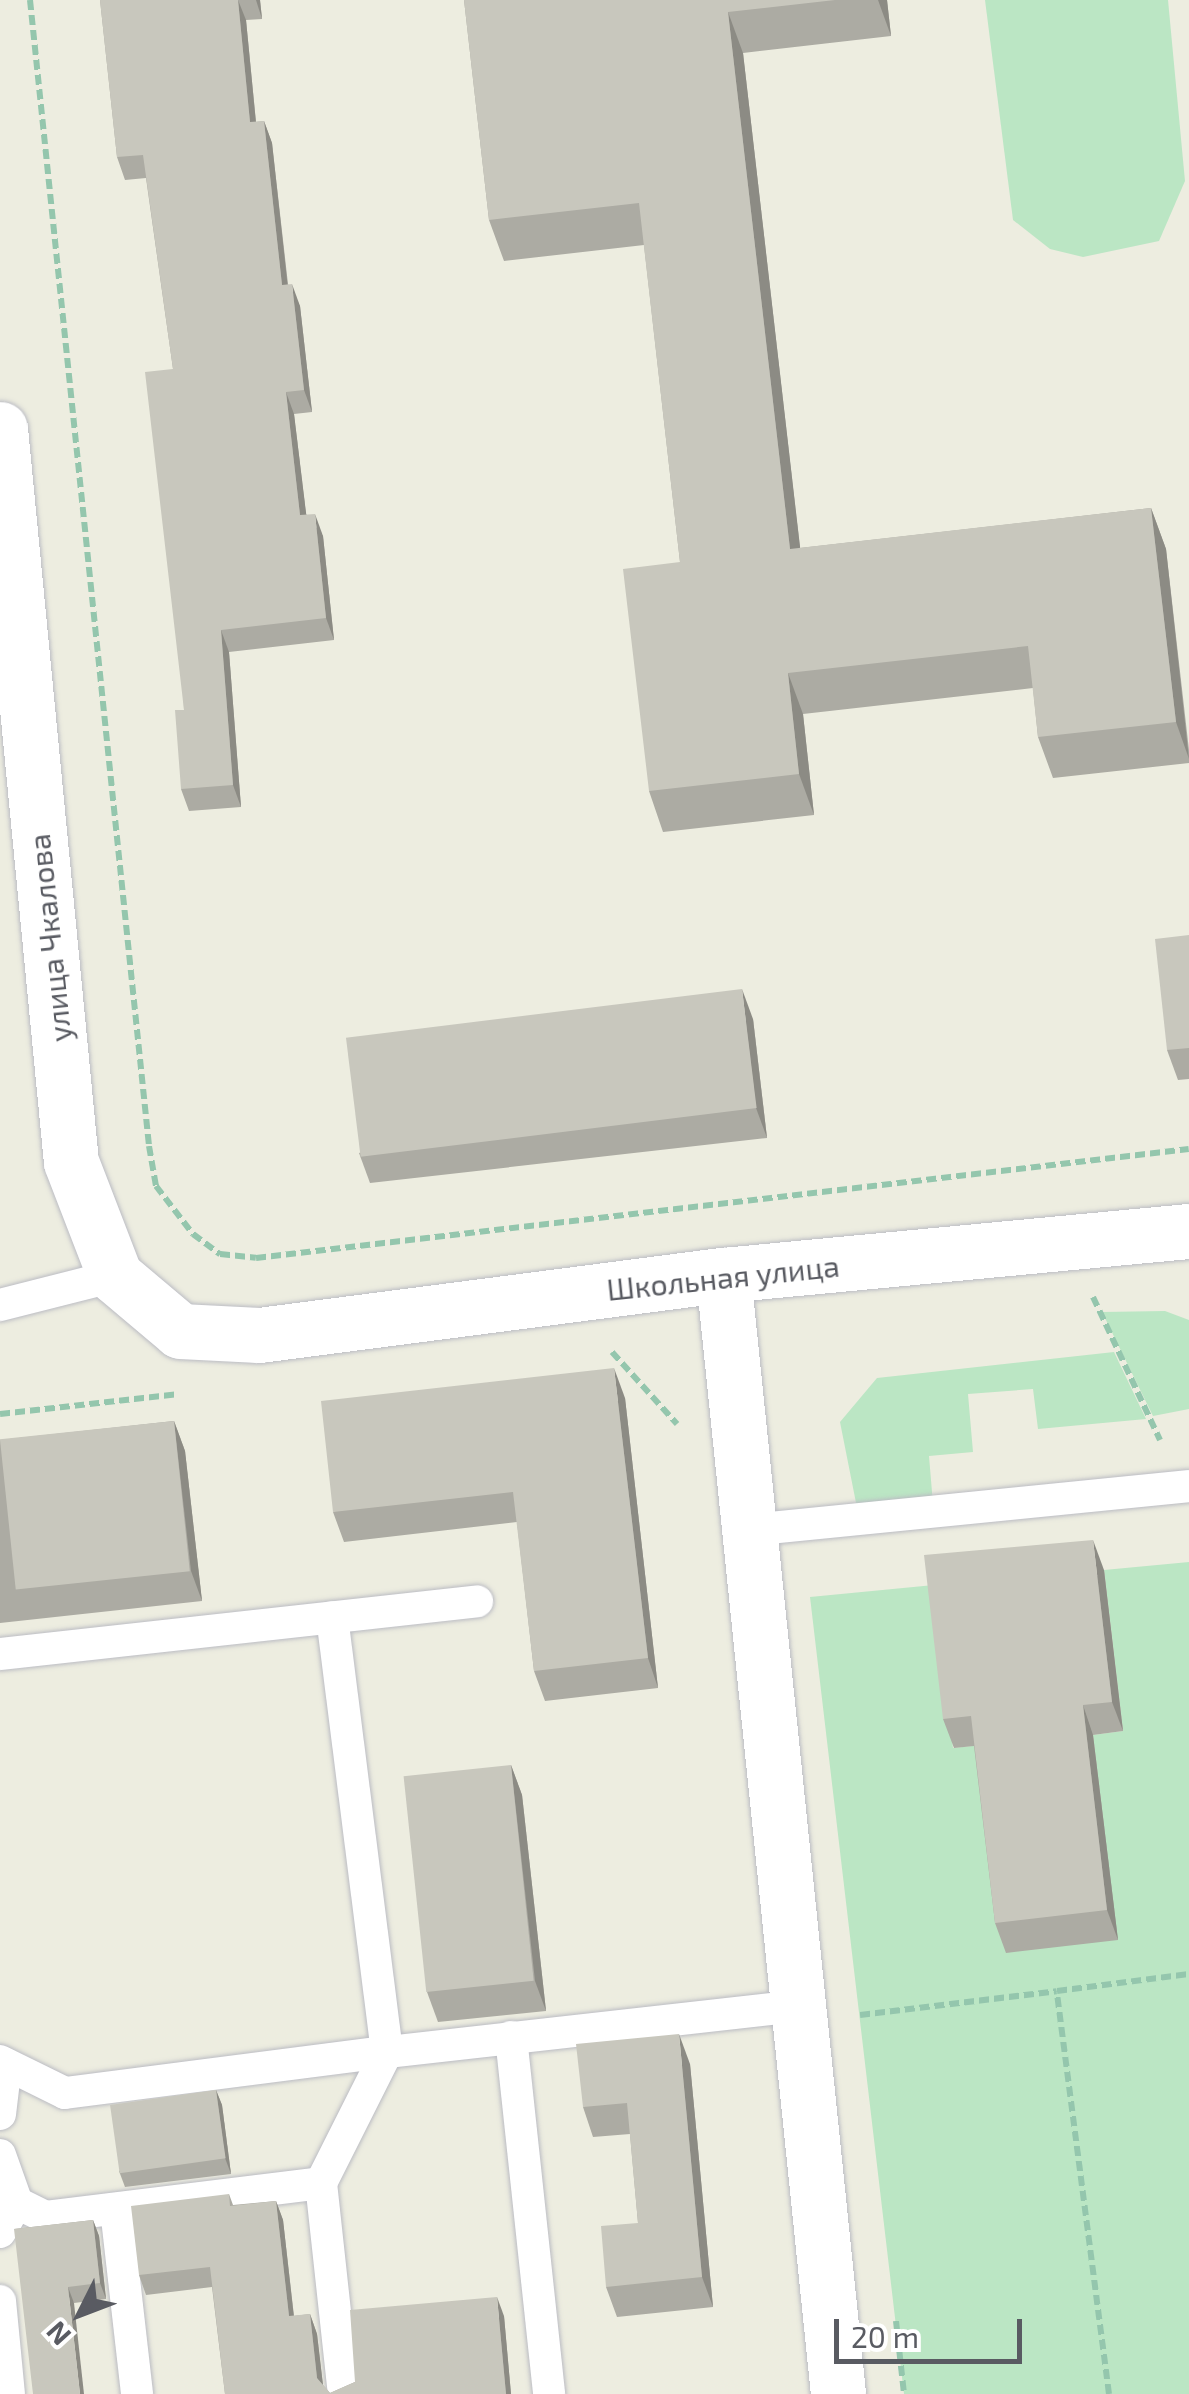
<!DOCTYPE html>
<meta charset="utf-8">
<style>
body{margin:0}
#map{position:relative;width:1189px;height:2394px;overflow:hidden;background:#edede0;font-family:"Exo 2",sans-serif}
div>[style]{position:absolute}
.green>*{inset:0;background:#bbe6c4}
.path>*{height:6px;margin-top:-3px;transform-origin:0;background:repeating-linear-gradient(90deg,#94c6ad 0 10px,transparent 0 15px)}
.roads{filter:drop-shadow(0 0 2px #bbbcc3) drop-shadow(0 0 2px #bbbcc3)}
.service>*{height:32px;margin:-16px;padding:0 16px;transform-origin:16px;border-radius:16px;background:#fff}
.tertiary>*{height:55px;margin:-27.5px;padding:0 27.5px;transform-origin:27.5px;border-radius:27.5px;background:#fff}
.wall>*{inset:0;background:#acaba3}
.shaded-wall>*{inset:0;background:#8c8b84}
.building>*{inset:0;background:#c8c7bd;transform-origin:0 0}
span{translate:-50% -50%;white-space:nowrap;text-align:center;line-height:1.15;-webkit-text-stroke:8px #fff;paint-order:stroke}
.street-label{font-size:30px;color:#595b62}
.north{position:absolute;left:30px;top:2264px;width:100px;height:100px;-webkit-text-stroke:8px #fff;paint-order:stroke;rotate:228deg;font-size:28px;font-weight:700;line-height:40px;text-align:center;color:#595b62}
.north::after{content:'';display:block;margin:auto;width:35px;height:45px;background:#595b62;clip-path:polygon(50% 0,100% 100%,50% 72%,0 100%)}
.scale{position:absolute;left:834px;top:2319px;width:188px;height:45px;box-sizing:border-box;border:5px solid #595b62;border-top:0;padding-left:12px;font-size:30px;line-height:35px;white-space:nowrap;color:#595b62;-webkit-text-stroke:8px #fff;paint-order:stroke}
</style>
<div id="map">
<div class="green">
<i style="clip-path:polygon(985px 0,1168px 0,1185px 181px,1159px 241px,1083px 257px,1050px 249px,1013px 220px)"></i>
<i style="clip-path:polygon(1165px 1311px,1189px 1320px,1189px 1409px,1153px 1416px,1102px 1312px)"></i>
<i style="clip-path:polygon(1114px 1352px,1146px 1419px,1038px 1429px,1033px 1389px,968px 1394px,973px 1452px,929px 1456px,934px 1516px,860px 1523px,840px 1422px,877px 1378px)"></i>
<i style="clip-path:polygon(1189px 1562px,1189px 2394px,904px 2394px,810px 1597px,934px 1585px,953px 1748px,982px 1745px,1117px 1940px,1093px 1735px,1123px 1731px,1104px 1570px)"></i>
</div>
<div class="path">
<i style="left:30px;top:0;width:1152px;rotate:84.07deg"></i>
<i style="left:149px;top:1146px;width:41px;rotate:80.1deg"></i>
<i style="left:156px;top:1186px;width:61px;rotate:52.4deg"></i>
<i style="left:193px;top:1234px;width:34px;rotate:37deg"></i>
<i style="left:220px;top:1254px;width:36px;rotate:6deg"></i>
<i style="left:256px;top:1258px;width:939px;rotate:-6.66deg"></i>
<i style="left:1093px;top:1297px;width:158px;rotate:64.9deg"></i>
<i style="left:612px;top:1352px;width:97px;rotate:47.9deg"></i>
<i style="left:0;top:1414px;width:178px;rotate:-6.4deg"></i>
<i style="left:860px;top:2015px;width:198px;rotate:-6.9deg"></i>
<i style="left:896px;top:2321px;width:73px;rotate:83.7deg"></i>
<i style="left:1109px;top:2394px;width:406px;rotate:-97.4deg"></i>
<i style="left:1057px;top:1991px;width:133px;rotate:-7.3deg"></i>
</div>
<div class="roads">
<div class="service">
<i style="left:0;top:1305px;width:119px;rotate:-14.2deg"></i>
<i style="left:749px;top:1530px;width:442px;rotate:-5.7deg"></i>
<i style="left:0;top:1654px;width:480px;rotate:-6.3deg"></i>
<i style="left:511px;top:2037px;width:359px;rotate:83.9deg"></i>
<i style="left:0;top:2061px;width:72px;rotate:26.2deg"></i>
<i style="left:65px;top:2093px;width:325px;rotate:-7.3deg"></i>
<i style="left:387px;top:2052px;width:438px;rotate:-97.2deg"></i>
<i style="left:0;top:2114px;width:50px;rotate:-83.2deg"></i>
<i style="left:0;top:2155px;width:51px;rotate:70.5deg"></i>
<i style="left:17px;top:2203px;width:32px;rotate:26deg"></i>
<i style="left:46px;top:2217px;width:277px;rotate:-7deg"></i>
<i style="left:321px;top:2183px;width:212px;rotate:83.8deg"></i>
<i style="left:321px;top:2183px;width:147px;rotate:-63.3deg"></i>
<i style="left:387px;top:2052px;width:414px;rotate:-6.4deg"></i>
<i style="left:116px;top:2209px;width:186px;rotate:83.5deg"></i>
<i style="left:0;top:2232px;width:34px;rotate:-60deg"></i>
<i style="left:0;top:2301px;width:93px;rotate:84.5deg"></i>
</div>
<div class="tertiary">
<i style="left:0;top:429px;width:736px;rotate:84.47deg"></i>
<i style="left:71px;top:1162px;width:122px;rotate:68.9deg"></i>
<i style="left:115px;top:1276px;width:85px;rotate:40.2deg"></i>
<i style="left:180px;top:1331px;width:79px;rotate:2.9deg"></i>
<i style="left:259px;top:1335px;width:468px;rotate:-7.4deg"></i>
<i style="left:723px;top:1275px;width:468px;rotate:-5.4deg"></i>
<i style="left:723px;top:1275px;width:1125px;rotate:84.13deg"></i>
</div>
</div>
<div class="wall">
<i style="clip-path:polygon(100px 0,260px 0,262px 19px,246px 20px,256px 122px,264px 121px,272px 143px,288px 284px,300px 306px,312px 412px,294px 414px,306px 514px,323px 536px,334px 640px,229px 652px,241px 807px,189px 811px,181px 789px,184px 710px,173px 369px,146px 178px,125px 180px,117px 157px)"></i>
<i style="clip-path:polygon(464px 0,887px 0,891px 36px,743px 53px,800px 548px,1151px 508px,1166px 549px,1189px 750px,1189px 763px,1053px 778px,1038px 737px,1033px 688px,803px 714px,814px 815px,663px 832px,649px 791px,680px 562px,644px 245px,504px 261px,489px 220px)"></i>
<i style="clip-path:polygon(1189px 935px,1189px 1079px,1178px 1080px,1167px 1050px)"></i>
<i style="clip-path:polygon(753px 1019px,767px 1138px,370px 1183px,359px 1153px)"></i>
<i style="clip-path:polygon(625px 1398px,658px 1688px,545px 1701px,534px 1671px,517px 1522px,344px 1542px,333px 1512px)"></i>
<i style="clip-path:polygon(174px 1421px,185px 1451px,202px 1601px,0 1623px,0 1440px)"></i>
<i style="clip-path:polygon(1104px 1570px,1123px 1731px,1093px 1735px,1118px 1940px,1006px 1953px,995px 1923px,974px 1746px,954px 1748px,943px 1719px)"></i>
<i style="clip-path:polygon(511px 1765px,522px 1795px,546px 2011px,438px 2022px,427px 1992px)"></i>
<i style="clip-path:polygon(690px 2064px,713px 2307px,617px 2317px,606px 2287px,638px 2223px,630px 2134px,593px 2137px,583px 2107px)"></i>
<i style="clip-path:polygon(216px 2090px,222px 2105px,231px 2174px,125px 2187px,119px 2171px)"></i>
<i style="clip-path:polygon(229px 2194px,233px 2205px,276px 2201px,283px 2220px,294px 2316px,310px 2314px,317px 2334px,323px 2385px,330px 2393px,504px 2316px,511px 2394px,225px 2394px,212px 2287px,146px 2295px,139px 2275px)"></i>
<i style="clip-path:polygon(93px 2220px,99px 2236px,106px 2299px,74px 2303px,14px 2229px)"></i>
</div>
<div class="shaded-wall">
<i style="clip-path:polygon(238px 0,246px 20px,258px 144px,250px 122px)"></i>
<i style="clip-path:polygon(256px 0,260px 0,262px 19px)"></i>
<i style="clip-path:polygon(878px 0,887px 0,891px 36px)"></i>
<i style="clip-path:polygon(728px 12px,743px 53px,805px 590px,790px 549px)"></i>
<i style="clip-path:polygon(264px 121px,272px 143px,290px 307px,282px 285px)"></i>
<i style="clip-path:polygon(292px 284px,300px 306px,312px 412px,304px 390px)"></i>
<i style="clip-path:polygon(286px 392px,294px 414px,309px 537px,300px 515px)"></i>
<i style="clip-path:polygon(1151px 508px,1166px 549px,1189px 759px,1176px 722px)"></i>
<i style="clip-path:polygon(315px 514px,323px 536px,334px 640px,326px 618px)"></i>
<i style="clip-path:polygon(221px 630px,229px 652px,241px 807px,233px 785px)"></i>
<i style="clip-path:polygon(788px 673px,803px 714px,814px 815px,799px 774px)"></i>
<i style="clip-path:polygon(742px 989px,753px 1019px,767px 1138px,756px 1108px)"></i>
<i style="clip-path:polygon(614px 1368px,625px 1398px,658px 1688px,648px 1658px)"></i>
<i style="clip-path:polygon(174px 1421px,185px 1451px,202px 1601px,191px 1571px)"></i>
<i style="clip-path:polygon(1093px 1540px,1104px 1570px,1123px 1731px,1112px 1702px)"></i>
<i style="clip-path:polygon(1083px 1705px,1093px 1735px,1118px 1940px,1107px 1910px)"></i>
<i style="clip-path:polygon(511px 1765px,522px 1795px,546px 2011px,535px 1981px)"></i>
<i style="clip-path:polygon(679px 2034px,690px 2064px,713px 2307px,702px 2277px)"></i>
<i style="clip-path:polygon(216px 2090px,222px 2105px,231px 2174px,225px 2158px)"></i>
<i style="clip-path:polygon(276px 2201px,283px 2220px,296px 2336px,289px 2316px)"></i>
<i style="clip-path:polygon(93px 2220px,99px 2236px,106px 2299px,100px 2283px)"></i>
<i style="clip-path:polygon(68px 2287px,74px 2303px,84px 2394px,80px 2394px)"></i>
<i style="clip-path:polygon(497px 2297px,504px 2316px,511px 2394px,506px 2394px)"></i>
<i style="clip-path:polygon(310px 2314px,317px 2334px,324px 2394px,317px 2378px)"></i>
</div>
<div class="building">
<i style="clip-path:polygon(100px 0,238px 0,250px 122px,264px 121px,282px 285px,292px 284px,304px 390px,286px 392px,300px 515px,315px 514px,326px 618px,221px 630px,233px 785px,181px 789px,175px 710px,184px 710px,145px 372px,173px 369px,143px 155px,117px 157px)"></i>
<i style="clip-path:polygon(464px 0,835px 0,728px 12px,790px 549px,1151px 508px,1176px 722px,1038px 737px,1028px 646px,788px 673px,799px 774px,649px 791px,623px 569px,680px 562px,639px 203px,489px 220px)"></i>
<i style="clip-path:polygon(1189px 935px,1189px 1048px,1167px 1050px,1155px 939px)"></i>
<i style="left:742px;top:989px;width:120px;height:399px;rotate:83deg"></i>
<i style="clip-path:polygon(614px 1368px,648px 1658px,534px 1671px,513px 1492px,333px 1512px,321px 1401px)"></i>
<i style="left:174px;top:1421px;width:151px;height:175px;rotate:84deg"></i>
<i style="clip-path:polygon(1093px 1540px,1112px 1702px,1083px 1705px,1107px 1910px,995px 1923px,971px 1716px,943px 1719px,924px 1555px)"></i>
<i style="left:511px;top:1765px;width:217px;height:108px;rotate:84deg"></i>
<i style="clip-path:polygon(679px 2034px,702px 2277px,606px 2287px,601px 2226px,638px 2223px,627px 2103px,583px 2107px,576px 2044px)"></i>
<i style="left:216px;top:2090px;width:69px;height:107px;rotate:82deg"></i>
<i style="clip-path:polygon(229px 2194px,230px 2206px,276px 2201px,289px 2316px,310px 2314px,317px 2378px,330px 2393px,355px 2382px,350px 2310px,497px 2297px,506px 2394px,225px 2394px,210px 2267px,139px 2275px,131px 2206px)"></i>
<i style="clip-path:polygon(93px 2220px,100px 2283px,68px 2287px,80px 2394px,33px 2394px,14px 2229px)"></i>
</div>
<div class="street-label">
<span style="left:49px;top:938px;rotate:-96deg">улица Чкалова</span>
<span style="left:723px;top:1277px;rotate:-6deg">Школьная улица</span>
</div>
<div class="north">N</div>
<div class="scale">20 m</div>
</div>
